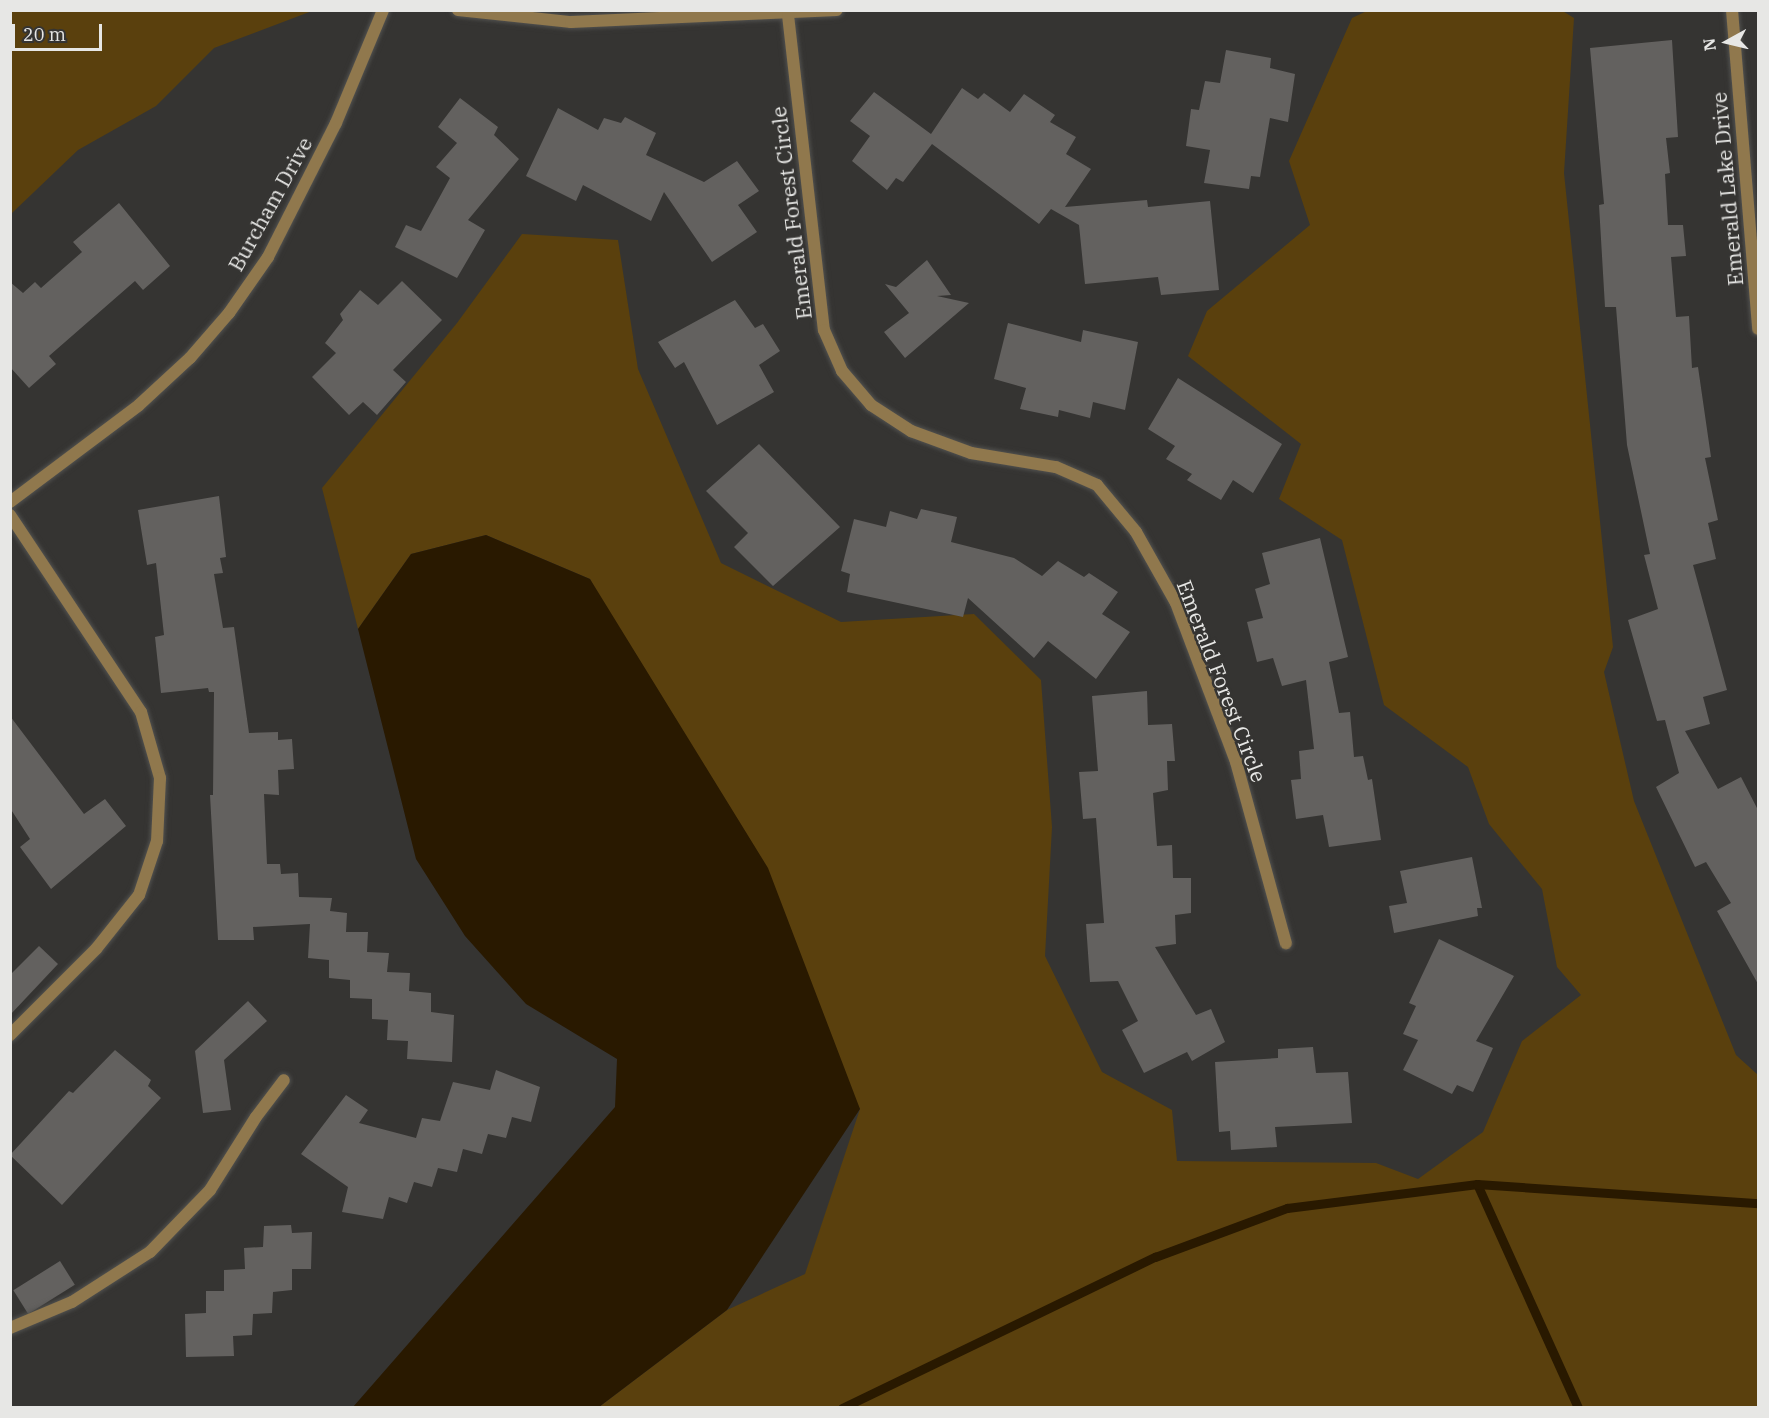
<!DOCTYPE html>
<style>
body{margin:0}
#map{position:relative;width:1769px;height:1418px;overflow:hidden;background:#353432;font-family:"IBM Plex Serif",serif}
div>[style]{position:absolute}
.green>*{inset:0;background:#5a400d}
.water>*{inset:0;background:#291900}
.stream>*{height:9px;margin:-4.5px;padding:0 4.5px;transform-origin:4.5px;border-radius:4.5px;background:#291900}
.building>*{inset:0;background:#63615f;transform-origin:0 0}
.roads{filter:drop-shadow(0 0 2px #51514f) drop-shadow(0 0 2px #51514f)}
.minor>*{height:12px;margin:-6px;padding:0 6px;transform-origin:6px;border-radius:6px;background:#90784d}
span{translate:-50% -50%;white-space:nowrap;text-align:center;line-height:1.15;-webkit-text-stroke:5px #353432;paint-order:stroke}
.street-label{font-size:21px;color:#e7e7e5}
.frame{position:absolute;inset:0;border:12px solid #e7e7e5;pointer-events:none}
.north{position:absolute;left:1697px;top:12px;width:60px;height:60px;-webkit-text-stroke:4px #353432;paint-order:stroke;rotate:262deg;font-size:16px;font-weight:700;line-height:24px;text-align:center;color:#e7e7e5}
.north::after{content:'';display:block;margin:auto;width:21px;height:27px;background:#e7e7e5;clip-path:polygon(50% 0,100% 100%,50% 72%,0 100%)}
.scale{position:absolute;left:12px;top:24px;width:90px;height:27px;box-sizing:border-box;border:3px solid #e7e7e5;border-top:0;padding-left:8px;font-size:18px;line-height:21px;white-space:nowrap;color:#e7e7e5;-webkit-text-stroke:4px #353432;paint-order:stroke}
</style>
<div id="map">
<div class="green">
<i style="clip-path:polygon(11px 10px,312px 10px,312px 11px,214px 48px,156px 106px,78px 150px,11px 214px)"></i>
<i style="clip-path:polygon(1369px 10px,1561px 10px,1574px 18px,1564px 173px,1613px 647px,1604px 672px,1634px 801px,1736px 1055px,1758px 1075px,1758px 1407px,599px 1407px,727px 1310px,805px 1274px,860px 1109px,590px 579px,486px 535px,411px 554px,358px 629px,322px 488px,457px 323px,522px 234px,618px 240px,638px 369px,721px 563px,841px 622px,974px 614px,1041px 680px,1052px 827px,1045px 956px,1102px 1072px,1172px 1110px,1177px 1161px,1376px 1163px,1418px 1179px,1483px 1132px,1522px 1041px,1581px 995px,1557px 967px,1542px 889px,1489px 824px,1468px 767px,1384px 705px,1342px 540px,1279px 499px,1301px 444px,1188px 356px,1207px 311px,1310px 225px,1289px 161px,1352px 18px)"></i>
</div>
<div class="water">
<i style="clip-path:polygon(486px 535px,590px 579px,768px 868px,860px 1109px,727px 1310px,599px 1407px,353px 1407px,615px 1107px,617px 1059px,526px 1004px,465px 936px,416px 859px,358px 629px,411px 554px)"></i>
</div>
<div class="stream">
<i style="left:1477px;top:1184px;width:246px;rotate:65.7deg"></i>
<i style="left:842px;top:1408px;width:348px;rotate:-25.8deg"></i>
<i style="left:1155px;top:1257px;width:141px;rotate:-20.4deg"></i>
<i style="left:1287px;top:1208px;width:192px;rotate:-7.2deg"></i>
<i style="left:1477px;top:1184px;width:282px;rotate:3.9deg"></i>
</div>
<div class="building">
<i style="clip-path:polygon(1672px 40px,1678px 137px,1666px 138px,1670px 173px,1665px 174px,1668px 225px,1683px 225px,1686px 256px,1671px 257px,1676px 317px,1689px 316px,1692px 368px,1698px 367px,1711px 457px,1705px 458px,1718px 520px,1708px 523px,1716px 559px,1693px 565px,1727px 690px,1703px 697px,1710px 724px,1685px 731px,1718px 789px,1741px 777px,1758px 810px,1758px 984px,1717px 911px,1731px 903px,1706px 862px,1695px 867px,1656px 787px,1679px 773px,1665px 720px,1657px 721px,1628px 620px,1658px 609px,1644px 555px,1650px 554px,1627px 445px,1616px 307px,1605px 307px,1599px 205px,1604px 204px,1590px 48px)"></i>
<i style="clip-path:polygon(1226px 50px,1271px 58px,1270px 68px,1295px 74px,1288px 122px,1270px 118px,1260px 177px,1251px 176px,1249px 189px,1204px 183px,1210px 150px,1186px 146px,1191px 109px,1199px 110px,1205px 81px,1220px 83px)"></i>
<i style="clip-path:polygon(962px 88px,978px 99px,984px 93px,1010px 112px,1024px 94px,1055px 115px,1050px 122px,1076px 137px,1066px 154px,1091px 169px,1065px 207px,1147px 200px,1148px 207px,1210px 201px,1219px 290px,1161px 295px,1158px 277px,1085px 284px,1079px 225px,1051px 209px,1039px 224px,932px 144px,903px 182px,896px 178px,887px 190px,852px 161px,870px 136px,850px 121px,874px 92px,931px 134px)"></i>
<i style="clip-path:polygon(460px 98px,498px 127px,494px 135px,519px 159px,468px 220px,485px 230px,457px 278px,395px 247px,406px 225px,421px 231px,450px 178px,436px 167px,457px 143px,438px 127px)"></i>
<i style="clip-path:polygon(558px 108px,598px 130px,604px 118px,621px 123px,625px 117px,656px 133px,646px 155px,704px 182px,737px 161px,759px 191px,738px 205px,757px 232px,712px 262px,664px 192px,651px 221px,583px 185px,576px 201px,526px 176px)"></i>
<i style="clip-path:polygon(119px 203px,170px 266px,143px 290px,135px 281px,49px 356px,56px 364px,29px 388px,10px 367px,10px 282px,23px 293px,35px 282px,41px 288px,82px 252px,73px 242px)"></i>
<i style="clip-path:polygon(927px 260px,951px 295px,937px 296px,969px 303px,905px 358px,884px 332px,909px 313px,885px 284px,896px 287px)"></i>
<i style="clip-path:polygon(402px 281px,442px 320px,393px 370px,406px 382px,377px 415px,363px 402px,349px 415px,312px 377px,336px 353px,325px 343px,343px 320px,340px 314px,360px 290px,378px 305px)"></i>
<i style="clip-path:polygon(735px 300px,755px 328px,763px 324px,780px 351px,759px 365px,774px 392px,717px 425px,684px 362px,675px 368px,658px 342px)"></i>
<i style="clip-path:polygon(1008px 323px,1081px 342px,1083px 330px,1138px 342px,1125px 410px,1093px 402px,1090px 418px,1059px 410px,1058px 417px,1020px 409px,1026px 388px,994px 379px)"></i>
<i style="clip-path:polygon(1178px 378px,1282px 444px,1253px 493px,1233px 480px,1221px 500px,1187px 480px,1192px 474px,1166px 459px,1175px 446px,1148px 429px)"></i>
<i style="clip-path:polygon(759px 444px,840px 527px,773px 586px,734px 547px,748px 533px,706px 491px)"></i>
<i style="clip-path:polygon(219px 496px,226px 557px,220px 558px,223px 573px,214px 574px,223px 628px,234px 627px,249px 733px,278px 732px,278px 740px,292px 739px,294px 769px,278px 770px,279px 795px,264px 794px,267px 864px,280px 864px,281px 874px,298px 873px,299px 897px,332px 898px,330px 911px,347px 913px,346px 932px,368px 932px,367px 952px,389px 953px,387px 972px,410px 973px,409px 991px,431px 993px,431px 1012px,454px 1015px,452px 1062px,407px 1059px,408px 1041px,387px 1040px,388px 1020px,372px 1019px,372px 999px,350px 998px,350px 980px,329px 978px,329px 960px,308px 958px,310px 924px,253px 927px,254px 940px,218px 940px,210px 795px,213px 795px,214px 692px,209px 692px,208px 688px,161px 693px,155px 637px,164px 635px,156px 563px,147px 565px,138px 510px)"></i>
<i style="clip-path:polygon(921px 509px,957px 517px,951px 542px,1014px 558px,1042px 576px,1058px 561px,1084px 577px,1089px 573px,1118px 592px,1102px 614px,1130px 632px,1096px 679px,1048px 641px,1034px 658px,968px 598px,963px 617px,847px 592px,850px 574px,841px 571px,854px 519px,886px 527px,890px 511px,917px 519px)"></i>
<i style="clip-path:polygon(1320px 538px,1348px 657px,1329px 662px,1339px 713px,1350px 712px,1354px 757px,1363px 756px,1368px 780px,1372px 779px,1381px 840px,1329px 847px,1323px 815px,1296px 819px,1291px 780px,1301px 779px,1299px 751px,1314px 749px,1306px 680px,1282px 686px,1273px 658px,1257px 662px,1247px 622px,1263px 618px,1255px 589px,1270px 584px,1262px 553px)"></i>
<i style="clip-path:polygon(1147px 691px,1148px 725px,1172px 724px,1175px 761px,1167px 761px,1168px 790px,1153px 793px,1157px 846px,1172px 845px,1173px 878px,1191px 878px,1191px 913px,1175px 915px,1176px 944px,1155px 947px,1196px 1015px,1211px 1009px,1225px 1042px,1192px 1061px,1187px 1052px,1144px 1073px,1122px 1030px,1138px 1021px,1118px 981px,1090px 982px,1086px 924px,1104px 923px,1096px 818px,1083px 819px,1079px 772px,1098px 771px,1092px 696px)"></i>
<i style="clip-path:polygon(10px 716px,84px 814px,105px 799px,126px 826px,51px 889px,20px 847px,30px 839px,10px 808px)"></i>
<i style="clip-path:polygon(1472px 857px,1482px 908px,1477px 908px,1478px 916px,1394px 933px,1389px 906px,1407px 903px,1400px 871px)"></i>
<i style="clip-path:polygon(1439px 939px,1514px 976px,1476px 1041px,1493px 1048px,1473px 1092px,1457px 1085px,1452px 1094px,1403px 1070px,1418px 1040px,1403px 1034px,1416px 1006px,1409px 1003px)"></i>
<i style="clip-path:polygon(39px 946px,58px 964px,10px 1015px,10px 975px)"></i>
<i style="clip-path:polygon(248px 1001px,267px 1021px,224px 1060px,231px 1110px,203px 1113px,195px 1051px)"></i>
<i style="clip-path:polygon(1313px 1047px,1316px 1073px,1348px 1072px,1352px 1123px,1275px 1127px,1277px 1147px,1231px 1150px,1230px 1131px,1219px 1132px,1215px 1062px,1278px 1058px,1278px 1049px)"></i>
<i style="clip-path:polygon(115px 1050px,151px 1080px,148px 1086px,161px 1098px,62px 1205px,10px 1155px,69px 1091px,73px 1093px)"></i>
<i style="clip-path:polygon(496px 1070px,540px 1087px,531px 1122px,512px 1117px,506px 1138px,488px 1134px,482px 1154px,463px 1149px,457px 1172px,438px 1168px,432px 1187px,414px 1182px,407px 1203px,389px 1197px,383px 1219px,342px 1212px,348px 1187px,301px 1154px,346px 1095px,368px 1110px,359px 1123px,416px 1138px,422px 1118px,440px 1121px,453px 1082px,490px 1090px)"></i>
<i style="clip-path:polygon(291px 1225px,292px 1233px,312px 1232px,311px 1269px,292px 1269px,292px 1290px,273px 1292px,272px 1313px,253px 1314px,252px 1335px,233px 1336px,234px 1356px,186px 1357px,185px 1314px,206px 1313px,206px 1291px,224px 1291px,224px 1270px,245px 1269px,244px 1248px,263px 1247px,264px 1226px)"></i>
<i style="left:60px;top:1261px;width:28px;height:55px;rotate:58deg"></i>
</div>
<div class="roads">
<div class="minor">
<i style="left:458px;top:10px;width:114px;rotate:6.1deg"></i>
<i style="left:571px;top:22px;width:266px;rotate:-2.6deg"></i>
<i style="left:1732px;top:10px;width:320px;rotate:85.3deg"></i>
<i style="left:788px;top:15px;width:317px;rotate:83.5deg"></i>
<i style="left:824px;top:330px;width:45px;rotate:66.3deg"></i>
<i style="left:842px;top:371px;width:45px;rotate:49.5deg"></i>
<i style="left:871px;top:405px;width:48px;rotate:33deg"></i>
<i style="left:911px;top:431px;width:64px;rotate:20.1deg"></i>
<i style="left:971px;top:453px;width:86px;rotate:9.4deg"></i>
<i style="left:1056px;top:467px;width:45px;rotate:23.7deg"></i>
<i style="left:1097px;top:485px;width:61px;rotate:50.3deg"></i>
<i style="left:1136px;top:532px;width:81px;rotate:60.6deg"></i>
<i style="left:1176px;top:603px;width:170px;rotate:69.3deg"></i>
<i style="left:1236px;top:762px;width:188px;rotate:74.6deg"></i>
<i style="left:10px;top:502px;width:161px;rotate:-36.9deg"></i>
<i style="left:139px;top:405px;width:69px;rotate:-42.7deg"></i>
<i style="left:190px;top:358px;width:60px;rotate:-49.1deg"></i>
<i style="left:229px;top:313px;width:68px;rotate:-55.1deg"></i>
<i style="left:268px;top:257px;width:150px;rotate:-63.1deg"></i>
<i style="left:336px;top:123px;width:122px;rotate:-67.4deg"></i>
<i style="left:10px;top:515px;width:237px;rotate:56.4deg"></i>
<i style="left:141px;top:712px;width:69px;rotate:73.9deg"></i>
<i style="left:160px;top:778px;width:63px;rotate:92.7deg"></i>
<i style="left:157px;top:841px;width:57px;rotate:108.4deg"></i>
<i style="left:139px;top:895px;width:69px;rotate:128.5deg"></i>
<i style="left:96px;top:949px;width:122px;rotate:135deg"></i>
<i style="left:10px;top:1328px;width:67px;rotate:-22.8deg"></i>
<i style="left:72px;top:1302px;width:93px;rotate:-32.7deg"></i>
<i style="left:150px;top:1252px;width:86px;rotate:-45.9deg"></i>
<i style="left:210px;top:1190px;width:86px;rotate:-57.8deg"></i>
<i style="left:256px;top:1117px;width:46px;rotate:-52.9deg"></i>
</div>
</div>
<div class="street-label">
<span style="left:1727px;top:189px;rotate:-95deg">Emerald Lake Drive</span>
<span style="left:270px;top:204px;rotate:-61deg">Burcham Drive</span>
<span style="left:791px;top:213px;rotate:-97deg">Emerald Forest Circle</span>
<span style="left:1222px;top:681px;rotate:69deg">Emerald Forest Circle</span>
</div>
<div class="frame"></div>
<div class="north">N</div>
<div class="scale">20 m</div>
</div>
